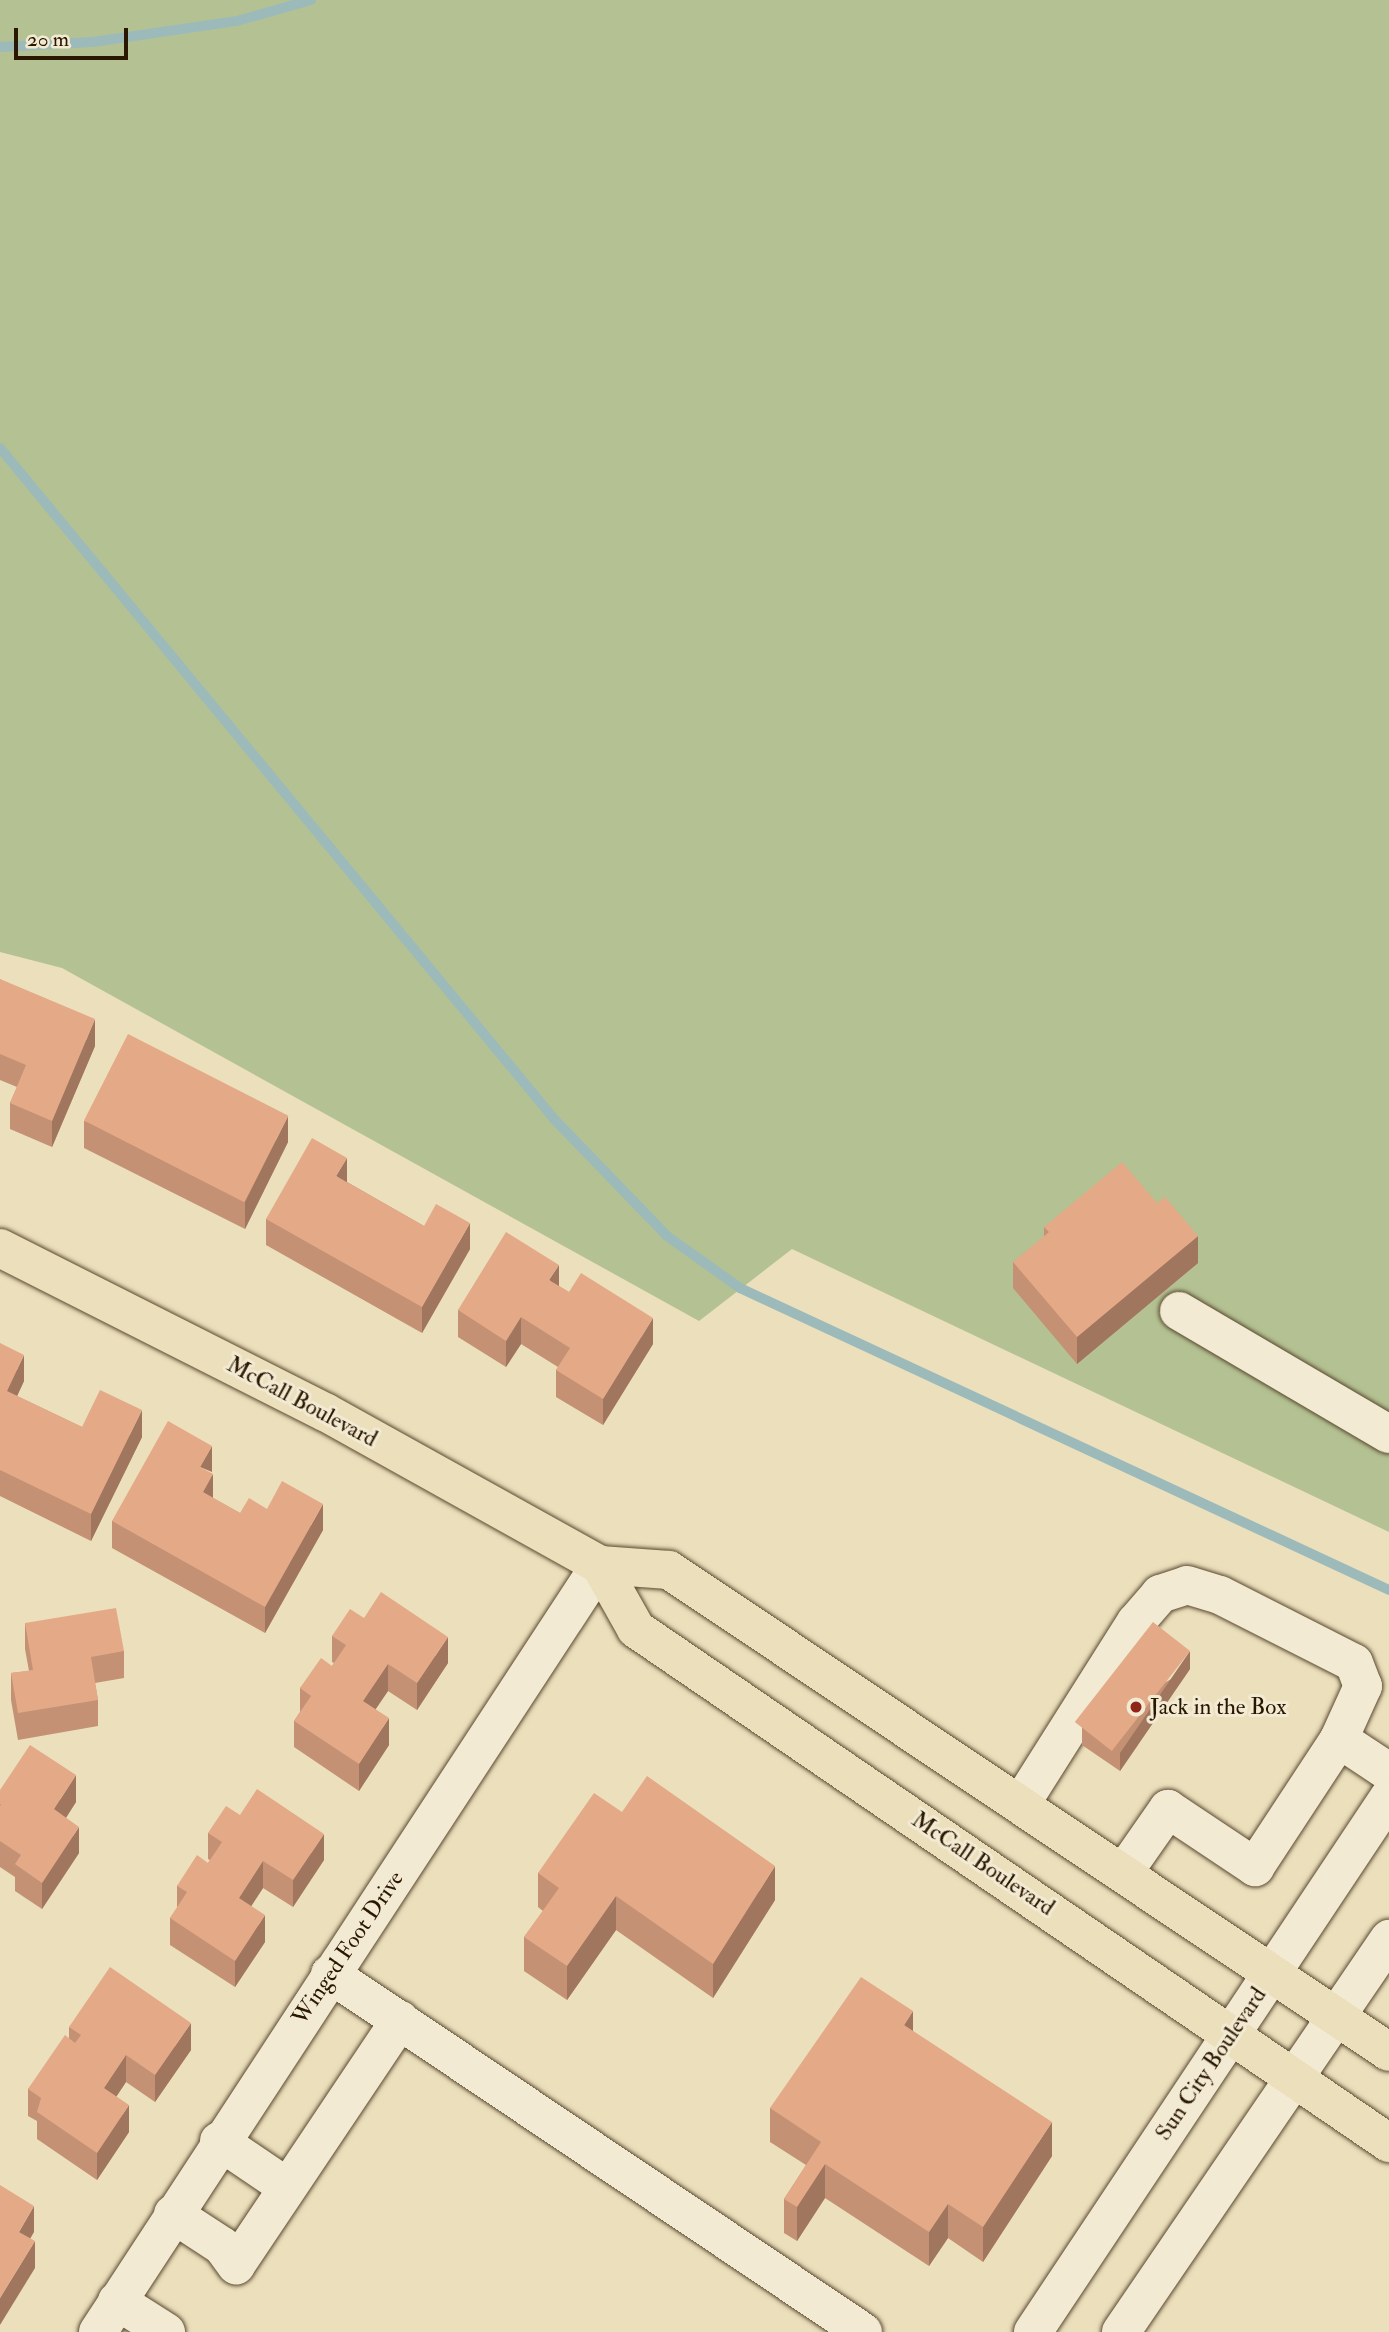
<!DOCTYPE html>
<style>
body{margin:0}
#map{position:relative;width:1389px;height:2332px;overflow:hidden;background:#ebdfbc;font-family:"IM FELL Double Pica",serif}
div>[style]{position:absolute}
.green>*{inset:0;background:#b4c293}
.stream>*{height:10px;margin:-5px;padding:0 5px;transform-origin:5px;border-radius:5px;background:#9cbaba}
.roads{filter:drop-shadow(0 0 2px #5a492f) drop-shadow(0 0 2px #5a492f)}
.minor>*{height:38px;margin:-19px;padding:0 19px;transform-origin:19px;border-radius:19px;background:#f2ead3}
.major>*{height:38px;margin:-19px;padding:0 19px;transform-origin:19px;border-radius:19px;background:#ebdfbc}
.wall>*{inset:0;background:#c49174}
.shaded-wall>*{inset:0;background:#a0765e}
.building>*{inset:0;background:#e4a987;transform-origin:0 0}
.dots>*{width:19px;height:19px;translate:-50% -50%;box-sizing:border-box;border:4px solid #f2ead3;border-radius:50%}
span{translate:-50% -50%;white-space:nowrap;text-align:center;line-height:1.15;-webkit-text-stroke:6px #f2ead3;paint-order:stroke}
.street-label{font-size:23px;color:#2a1700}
.poi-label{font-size:23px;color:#2a1700}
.left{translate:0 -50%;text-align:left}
.scale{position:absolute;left:14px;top:28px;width:114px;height:32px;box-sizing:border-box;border:4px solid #2a1700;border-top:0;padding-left:9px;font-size:21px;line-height:24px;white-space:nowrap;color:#2a1700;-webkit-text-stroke:5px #f2ead3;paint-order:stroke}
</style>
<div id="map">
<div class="green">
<i style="clip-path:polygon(0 0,1389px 0,1389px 1532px,792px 1249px,699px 1321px,62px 968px,0 952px)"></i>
</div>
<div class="stream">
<i style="left:0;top:47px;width:93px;rotate:-3.1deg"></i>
<i style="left:93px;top:42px;width:146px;rotate:-8.3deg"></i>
<i style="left:237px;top:21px;width:77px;rotate:-15.8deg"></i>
<i style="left:0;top:448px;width:872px;rotate:50.45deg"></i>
<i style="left:555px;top:1120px;width:161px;rotate:46deg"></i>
<i style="left:667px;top:1236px;width:90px;rotate:35.5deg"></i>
<i style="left:740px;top:1288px;width:716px;rotate:24.95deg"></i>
</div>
<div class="roads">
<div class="minor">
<i style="left:1179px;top:1311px;width:243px;rotate:30.4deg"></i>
<i style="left:1022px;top:1802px;width:213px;rotate:-57.7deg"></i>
<i style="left:1136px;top:1622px;width:37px;rotate:-49deg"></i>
<i style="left:1160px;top:1594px;width:28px;rotate:-18deg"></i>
<i style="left:1187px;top:1585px;width:34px;rotate:17deg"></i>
<i style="left:1220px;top:1595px;width:150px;rotate:26.9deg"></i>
<i style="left:1354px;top:1663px;width:25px;rotate:69deg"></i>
<i style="left:1363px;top:1686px;width:58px;rotate:114.4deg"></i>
<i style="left:1124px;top:1872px;width:77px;rotate:-55.1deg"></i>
<i style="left:1168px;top:1809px;width:105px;rotate:33.7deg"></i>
<i style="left:1255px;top:1867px;width:153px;rotate:-56.7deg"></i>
<i style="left:1339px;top:1739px;width:60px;rotate:33.4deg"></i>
<i style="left:330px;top:1974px;width:642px;rotate:33.89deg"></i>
<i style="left:219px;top:2141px;width:82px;rotate:34.1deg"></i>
<i style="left:173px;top:2214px;width:59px;rotate:33.1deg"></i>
<i style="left:222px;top:2246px;width:24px;rotate:54deg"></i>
<i style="left:236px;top:2265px;width:295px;rotate:-56.2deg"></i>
<i style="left:117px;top:2301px;width:58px;rotate:32.3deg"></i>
<i style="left:98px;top:2332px;width:917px;rotate:-56.8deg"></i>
<i style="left:1033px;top:2332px;width:643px;rotate:-56.36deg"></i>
<i style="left:1121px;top:2332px;width:476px;rotate:-55.7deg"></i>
</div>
<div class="major">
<i style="left:0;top:1248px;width:364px;rotate:26.8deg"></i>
<i style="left:325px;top:1412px;width:315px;rotate:29.1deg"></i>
<i style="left:600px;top:1565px;width:69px;rotate:4.1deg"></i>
<i style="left:669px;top:1570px;width:866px;rotate:33.8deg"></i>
<i style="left:600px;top:1565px;width:73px;rotate:60.6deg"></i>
<i style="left:636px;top:1629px;width:912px;rotate:34.32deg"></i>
</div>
</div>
<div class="wall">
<i style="clip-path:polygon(0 979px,95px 1046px,52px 1147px,10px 1129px,10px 1103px,17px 1087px,0 1080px)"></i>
<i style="clip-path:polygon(84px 1121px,288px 1142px,245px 1229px,84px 1148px)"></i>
<i style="clip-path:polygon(347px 1182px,424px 1226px,470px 1249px,422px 1333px,266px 1245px,266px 1219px)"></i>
<i style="clip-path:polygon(1157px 1203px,1198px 1263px,1077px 1364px,1013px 1288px,1013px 1262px,1044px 1237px,1044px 1227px)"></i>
<i style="clip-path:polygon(559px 1286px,653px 1344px,603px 1425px,556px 1397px,556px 1370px,558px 1367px,521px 1344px,506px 1367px,458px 1337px,458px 1310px)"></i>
<i style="clip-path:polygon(0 1343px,24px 1381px,17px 1396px,82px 1427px,142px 1437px,91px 1541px,0 1496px)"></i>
<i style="clip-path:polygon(212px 1473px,213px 1498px,240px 1513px,267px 1509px,323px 1530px,265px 1633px,112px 1548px,112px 1521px)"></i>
<i style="clip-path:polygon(364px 1618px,448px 1663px,417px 1710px,388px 1691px,375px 1709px,389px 1745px,359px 1791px,294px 1747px,294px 1721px,300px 1712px,300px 1688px,332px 1666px,334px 1663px,332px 1662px,332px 1636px)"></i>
<i style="clip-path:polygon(25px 1623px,124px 1651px,124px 1678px,95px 1683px,98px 1700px,98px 1726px,18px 1740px,11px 1700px,11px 1673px,29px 1671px,25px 1649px)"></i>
<i style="clip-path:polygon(1190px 1669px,1120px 1771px,1082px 1745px,1082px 1727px)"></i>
<i style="clip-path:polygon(0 1790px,76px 1802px,66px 1818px,79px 1853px,42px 1909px,15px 1891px,15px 1877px,0 1867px)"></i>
<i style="clip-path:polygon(622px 1812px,775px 1900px,713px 1998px,616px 1930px,567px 2000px,524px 1971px,524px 1937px,543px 1911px,538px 1907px,538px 1873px)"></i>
<i style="clip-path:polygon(240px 1815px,324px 1860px,293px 1907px,263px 1888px,251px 1906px,265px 1942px,235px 1987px,170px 1945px,170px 1918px,177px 1908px,177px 1886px,208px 1863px,210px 1860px,208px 1859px,208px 1833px)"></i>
<i style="clip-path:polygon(69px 2027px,191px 2050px,155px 2102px,126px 2082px,116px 2097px,129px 2132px,97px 2180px,37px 2139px,37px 2121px,28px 2116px,28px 2089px,69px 2038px)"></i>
<i style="clip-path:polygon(913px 2031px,1052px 2156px,983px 2262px,948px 2238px,929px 2266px,825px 2198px,797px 2241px,784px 2233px,784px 2199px,806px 2165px,770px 2142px,770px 2108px)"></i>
</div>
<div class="shaded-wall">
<i style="clip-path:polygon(95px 1019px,95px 1046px,52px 1147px,52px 1121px)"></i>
<i style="clip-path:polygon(288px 1116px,288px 1142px,245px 1229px,245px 1202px)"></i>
<i style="clip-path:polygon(347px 1158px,347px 1184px,336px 1176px)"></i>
<i style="clip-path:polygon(470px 1223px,470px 1249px,422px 1333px,422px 1307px)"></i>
<i style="clip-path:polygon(1198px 1236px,1198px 1263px,1077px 1364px,1077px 1337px)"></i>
<i style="clip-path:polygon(559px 1265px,559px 1291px,549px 1280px)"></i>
<i style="clip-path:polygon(521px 1317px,521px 1344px,506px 1367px,506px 1341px)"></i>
<i style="clip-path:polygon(653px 1318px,653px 1344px,603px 1425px,603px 1399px)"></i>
<i style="clip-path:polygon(24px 1355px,24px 1381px,7px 1418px,7px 1391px)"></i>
<i style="clip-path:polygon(142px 1410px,142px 1437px,91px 1541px,91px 1514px)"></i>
<i style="clip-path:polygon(212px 1446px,212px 1472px,200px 1467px)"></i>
<i style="clip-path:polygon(213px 1474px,213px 1500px,203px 1492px)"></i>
<i style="clip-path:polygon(323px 1504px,323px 1530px,265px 1633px,265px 1607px)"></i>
<i style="clip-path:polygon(448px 1637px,448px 1663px,417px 1710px,417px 1683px)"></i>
<i style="clip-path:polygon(1190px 1651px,1190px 1669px,1120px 1771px,1120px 1753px)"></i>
<i style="clip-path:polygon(388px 1664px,388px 1691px,363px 1728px,363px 1701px)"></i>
<i style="clip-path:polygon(389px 1718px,389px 1745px,359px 1791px,359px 1764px)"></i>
<i style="clip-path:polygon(76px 1775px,76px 1802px,54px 1836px,54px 1809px)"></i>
<i style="clip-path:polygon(79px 1827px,79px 1853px,42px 1909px,42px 1883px)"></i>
<i style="clip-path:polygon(324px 1834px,324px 1860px,293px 1907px,293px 1880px)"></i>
<i style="clip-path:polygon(263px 1861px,263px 1888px,239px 1925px,239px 1898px)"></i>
<i style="clip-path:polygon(775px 1866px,775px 1900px,713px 1998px,713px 1964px)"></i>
<i style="clip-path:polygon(616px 1896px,616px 1930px,567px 2000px,567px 1966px)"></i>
<i style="clip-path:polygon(265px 1915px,265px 1942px,235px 1987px,235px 1961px)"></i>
<i style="clip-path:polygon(913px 2011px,913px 2045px,904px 2025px)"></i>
<i style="clip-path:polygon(191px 2023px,191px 2050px,155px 2102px,155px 2075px)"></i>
<i style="clip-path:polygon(126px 2055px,126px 2082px,104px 2115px,104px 2088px)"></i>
<i style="clip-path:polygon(129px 2105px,129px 2132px,97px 2180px,97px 2153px)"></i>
<i style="clip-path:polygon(1052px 2122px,1052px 2156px,983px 2262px,983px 2227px)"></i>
<i style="clip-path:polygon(825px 2164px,825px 2198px,797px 2241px,797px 2207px)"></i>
<i style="clip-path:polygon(948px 2204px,948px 2238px,929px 2266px,929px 2232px)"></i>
<i style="clip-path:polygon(34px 2206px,34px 2232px,19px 2258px,19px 2232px)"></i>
<i style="clip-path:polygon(35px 2241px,35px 2268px,0 2325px,0 2298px)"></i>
</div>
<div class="building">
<i style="clip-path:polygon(0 979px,95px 1019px,52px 1121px,10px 1103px,26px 1065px,0 1054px)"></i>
<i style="left:128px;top:1034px;width:180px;height:97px;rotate:27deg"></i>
<i style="clip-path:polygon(312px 1138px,347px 1158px,336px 1176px,424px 1226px,436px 1204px,470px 1223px,422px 1307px,266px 1219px)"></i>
<i style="clip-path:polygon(1122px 1162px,1157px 1203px,1165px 1197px,1198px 1236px,1077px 1337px,1013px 1262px,1049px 1232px,1044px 1227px)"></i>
<i style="clip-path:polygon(506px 1232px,559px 1265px,549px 1280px,569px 1292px,581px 1273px,653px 1318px,603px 1399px,556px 1370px,570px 1348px,521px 1317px,506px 1341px,458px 1310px)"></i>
<i style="clip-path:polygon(0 1343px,24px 1355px,7px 1391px,82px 1427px,100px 1390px,142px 1410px,91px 1514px,0 1470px)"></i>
<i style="clip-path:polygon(168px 1421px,212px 1446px,200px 1467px,213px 1474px,203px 1492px,240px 1513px,249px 1498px,267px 1509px,282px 1481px,323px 1504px,265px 1607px,112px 1521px)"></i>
<i style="clip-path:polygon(381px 1592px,448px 1637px,417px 1683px,388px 1664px,363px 1701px,389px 1718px,359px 1764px,294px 1721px,311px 1696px,300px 1688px,321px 1658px,332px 1666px,346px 1645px,332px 1636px,350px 1609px,364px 1618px)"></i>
<i style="clip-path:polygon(116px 1608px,124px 1651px,91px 1657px,98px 1700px,18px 1713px,11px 1673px,33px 1670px,25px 1623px)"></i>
<i style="left:1153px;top:1622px;width:47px;height:127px;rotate:38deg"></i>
<i style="clip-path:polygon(30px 1745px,76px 1775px,54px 1809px,79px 1827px,42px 1883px,15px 1864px,21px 1855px,0 1841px,0 1806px,1px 1804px,0 1804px,0 1790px)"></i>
<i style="clip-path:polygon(647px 1776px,775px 1866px,713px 1964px,616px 1896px,567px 1966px,524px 1937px,559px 1888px,538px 1873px,594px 1793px,622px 1812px)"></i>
<i style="clip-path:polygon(257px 1789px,324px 1834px,293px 1880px,263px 1861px,239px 1898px,265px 1915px,235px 1961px,170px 1918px,187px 1892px,177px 1886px,197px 1855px,208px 1863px,222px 1842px,208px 1833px,226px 1806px,240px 1815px)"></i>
<i style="clip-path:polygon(110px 1967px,191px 2023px,155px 2075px,126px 2055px,104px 2088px,129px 2105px,97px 2153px,37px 2112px,41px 2098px,28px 2089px,65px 2035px,75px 2043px,81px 2035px,69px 2027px)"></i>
<i style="clip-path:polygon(861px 1977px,913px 2011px,904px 2025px,1052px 2122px,983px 2227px,948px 2204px,929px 2232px,825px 2164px,797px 2207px,784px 2199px,821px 2142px,770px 2108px)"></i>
<i style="clip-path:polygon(0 2185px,34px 2206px,19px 2232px,35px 2241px,0 2298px)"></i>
</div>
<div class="dots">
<i style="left:1136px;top:1707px;background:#8f2418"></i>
</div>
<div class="street-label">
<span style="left:302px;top:1402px;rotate:28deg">McCall Boulevard</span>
<span style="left:983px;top:1864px;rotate:34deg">McCall Boulevard</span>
<span style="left:348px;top:1948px;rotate:-56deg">Winged Foot Drive</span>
<span style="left:1211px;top:2064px;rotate:-56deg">Sun City Boulevard</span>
</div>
<div class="poi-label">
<span class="left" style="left:1150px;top:1707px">Jack in the Box</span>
</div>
<div class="scale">20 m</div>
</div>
